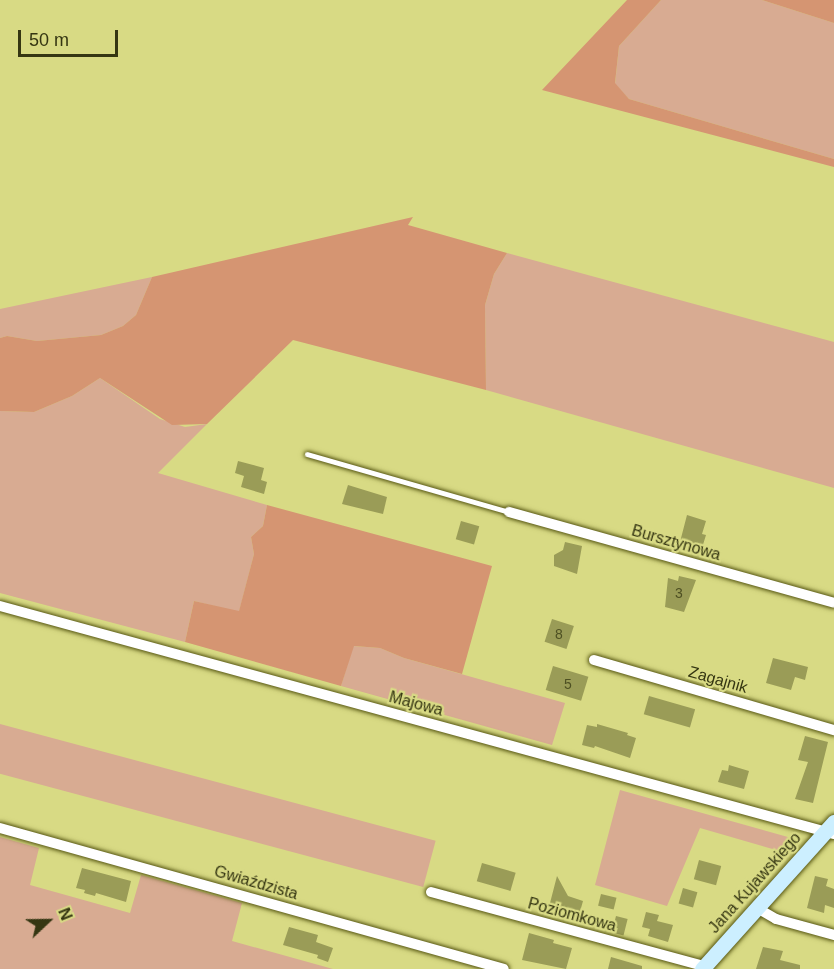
<!DOCTYPE html>
<meta charset="utf-8">
<style>
body{margin:0}
#map{position:relative;width:834px;height:969px;overflow:hidden;background:#d8da84;font-family:Helvetica,sans-serif}
div>[style]{position:absolute}
.green>*{inset:0;background:#d8ab92;transform-origin:0 0}
.forest>*{inset:0;background:#d59572}
.building>*{inset:0;background:#9a9c57;transform-origin:0 0}
.roads{filter:drop-shadow(0 0 2px #575713) drop-shadow(0 0 2px #575713)}
.service>*{height:5px;margin:-2.5px;padding:0 2.5px;transform-origin:2.5px;border-radius:2.5px;background:#fff}
.minor>*{height:10px;margin:-5px;padding:0 5px;transform-origin:5px;border-radius:5px;background:#fff}
.secondary>*{height:15px;margin:-7.5px;padding:0 7.5px;transform-origin:7.5px;border-radius:7.5px;background:#ccefff}
span{translate:-50% -50%;white-space:nowrap;text-align:center;line-height:1.15;-webkit-text-stroke:4.5px #d8da84;paint-order:stroke}
.number-label{font-size:14px;color:#4e5023}
.number-label span{-webkit-text-stroke-width:0}
.street-label{font-size:16px;color:#353612}
.north{position:absolute;left:18px;top:891px;width:60px;height:60px;-webkit-text-stroke:4px #d8da84;paint-order:stroke;rotate:68deg;font-size:16px;font-weight:700;line-height:24px;text-align:center;color:#353612}
.north::after{content:'';display:block;margin:auto;width:21px;height:27px;background:#353612;clip-path:polygon(50% 0,100% 100%,50% 72%,0 100%)}
.scale{position:absolute;left:18px;top:30px;width:100px;height:27px;box-sizing:border-box;border:3px solid #353612;border-top:0;padding-left:8px;font-size:18px;line-height:21px;white-space:nowrap;color:#353612;-webkit-text-stroke:4px #d8da84;paint-order:stroke}
</style>
<div id="map">
<div class="green">
<i style="clip-path:polygon(661px 0,762px 0,834px 23px,834px 159px,629px 99px,615px 84px,619px 46px)"></i>
<i style="clip-path:polygon(507px 253px,834px 342px,834px 488px,486px 390px,485px 305px,494px 274px)"></i>
<i style="clip-path:polygon(152px 277px,136px 315px,123px 326px,101px 335px,37px 341px,7px 336px,0 338px,0 309px)"></i>
<i style="clip-path:polygon(100px 378px,160px 419px,185px 427px,207px 424px,158px 473px,267px 505px,263px 526px,251px 537px,254px 554px,239px 612px,194px 601px,185px 642px,0 593px,0 411px,34px 412px,72px 396px)"></i>
<i style="clip-path:polygon(353px 646px,380px 648px,404px 658px,565px 703px,552px 745px,341px 686px)"></i>
<i style="left:0;top:724px;width:451px;height:48px;rotate:15deg"></i>
<i style="clip-path:polygon(620px 790px,795px 839px,783px 852px,700px 828px,667px 906px,595px 885px)"></i>
<i style="clip-path:polygon(0 837px,39px 848px,30px 885px,130px 913px,141px 875px,242px 903px,232px 941px,333px 969px,0 969px)"></i>
</div>
<div class="forest">
<i style="clip-path:polygon(627px 0,661px 0,619px 46px,615px 83px,629px 99px,834px 159px,834px 167px,542px 90px)"></i>
<i style="clip-path:polygon(762px 0,834px 0,834px 23px)"></i>
<i style="clip-path:polygon(413px 217px,408px 225px,507px 253px,494px 274px,485px 305px,486px 390px,293px 340px,207px 424px,172px 425px,100px 378px,72px 396px,34px 412px,0 411px,0 338px,7px 336px,37px 341px,101px 335px,123px 326px,136px 315px,152px 277px)"></i>
<i style="clip-path:polygon(267px 505px,492px 566px,462px 674px,404px 658px,380px 648px,354px 646px,341px 686px,185px 642px,194px 601px,239px 611px,254px 554px,251px 537px,263px 526px)"></i>
</div>
<div class="building">
<i style="clip-path:polygon(238px 461px,264px 468px,261px 480px,267px 482px,264px 494px,241px 487px,244px 476px,235px 473px)"></i>
<i style="clip-path:polygon(348px 485px,387px 497px,383px 514px,342px 504px)"></i>
<i style="clip-path:polygon(687px 515px,706px 521px,702px 534px,706px 535px,702px 548px,680px 542px)"></i>
<i style="left:461px;top:521px;width:19px;height:19px;rotate:16deg"></i>
<i style="clip-path:polygon(565px 542px,582px 546px,577px 574px,554px 566px,554px 555px,563px 550px)"></i>
<i style="clip-path:polygon(679px 576px,696px 580px,684px 612px,665px 607px,668px 578px,678px 581px)"></i>
<i style="left:552px;top:619px;width:23px;height:24px;rotate:18deg"></i>
<i style="clip-path:polygon(773px 658px,808px 667px,805px 680px,795px 677px,791px 690px,766px 683px)"></i>
<i style="left:553px;top:666px;width:37px;height:25px;rotate:17deg"></i>
<i style="left:649px;top:696px;width:48px;height:19px;rotate:16deg"></i>
<i style="clip-path:polygon(597px 724px,628px 733px,627px 735px,636px 738px,630px 758px,595px 746px,594px 748px,582px 745px,587px 725px,597px 727px)"></i>
<i style="clip-path:polygon(805px 736px,828px 742px,813px 803px,795px 799px,808px 762px,798px 760px)"></i>
<i style="clip-path:polygon(729px 765px,749px 771px,744px 789px,718px 782px,722px 770px,728px 771px)"></i>
<i style="left:699px;top:860px;width:23px;height:20px;rotate:15deg"></i>
<i style="left:482px;top:863px;width:35px;height:19px;rotate:16deg"></i>
<i style="clip-path:polygon(82px 868px,131px 881px,126px 902px,96px 893px,95px 896px,84px 893px,85px 890px,76px 888px)"></i>
<i style="clip-path:polygon(557px 876px,568px 896px,583px 901px,578px 919px,556px 913px,558px 905px,550px 903px)"></i>
<i style="clip-path:polygon(815px 876px,828px 879px,826px 886px,834px 889px,834px 908px,825px 905px,824px 913px,807px 908px)"></i>
<i style="left:683px;top:888px;width:15px;height:16px;rotate:16deg"></i>
<i style="left:601px;top:894px;width:16px;height:12px;rotate:14deg"></i>
<i style="clip-path:polygon(646px 912px,659px 915px,657px 921px,673px 925px,668px 942px,648px 936px,650px 929px,642px 927px)"></i>
<i style="left:616px;top:916px;width:12px;height:17px;rotate:14deg"></i>
<i style="clip-path:polygon(289px 927px,318px 935px,316px 942px,333px 948px,328px 962px,317px 958px,318px 955px,283px 945px)"></i>
<i style="clip-path:polygon(529px 933px,554px 940px,553px 943px,572px 948px,566px 969px,522px 960px)"></i>
<i style="clip-path:polygon(763px 947px,783px 951px,780px 960px,800px 965px,800px 969px,756px 969px)"></i>
<i style="clip-path:polygon(611px 957px,642px 966px,642px 969px,608px 969px)"></i>
</div>
<div class="roads">
<div class="service">
<i style="left:307px;top:454px;width:210px;rotate:16deg"></i>
</div>
<div class="minor">
<i style="left:509px;top:512px;width:337px;rotate:15.6deg"></i>
<i style="left:0;top:606px;width:865px;rotate:15.29deg"></i>
<i style="left:594px;top:660px;width:250px;rotate:16.3deg"></i>
<i style="left:0;top:828px;width:523px;rotate:15.63deg"></i>
<i style="left:431px;top:892px;width:283px;rotate:15.2deg"></i>
<i style="left:757px;top:908px;width:22px;rotate:30deg"></i>
<i style="left:776px;top:919px;width:60px;rotate:15.4deg"></i>
</div>
<div class="secondary">
<i style="left:702px;top:969px;width:198px;rotate:-48.1deg"></i>
</div>
</div>
<div class="number-label">
<span style="left:679px;top:593px">3</span>
<span style="left:559px;top:634px">8</span>
<span style="left:568px;top:684px">5</span>
</div>
<div class="street-label">
<span style="left:676px;top:543px;rotate:16deg">Bursztynowa</span>
<span style="left:718px;top:680px;rotate:16deg">Zagajnik</span>
<span style="left:416px;top:704px;rotate:15deg">Majowa</span>
<span style="left:256px;top:883px;rotate:16deg">Gwiaździsta</span>
<span style="left:755px;top:883px;rotate:-48deg">Jana Kujawskiego</span>
<span style="left:572px;top:915px;rotate:15deg">Poziomkowa</span>
</div>
<div class="north">N</div>
<div class="scale">50 m</div>
</div>
